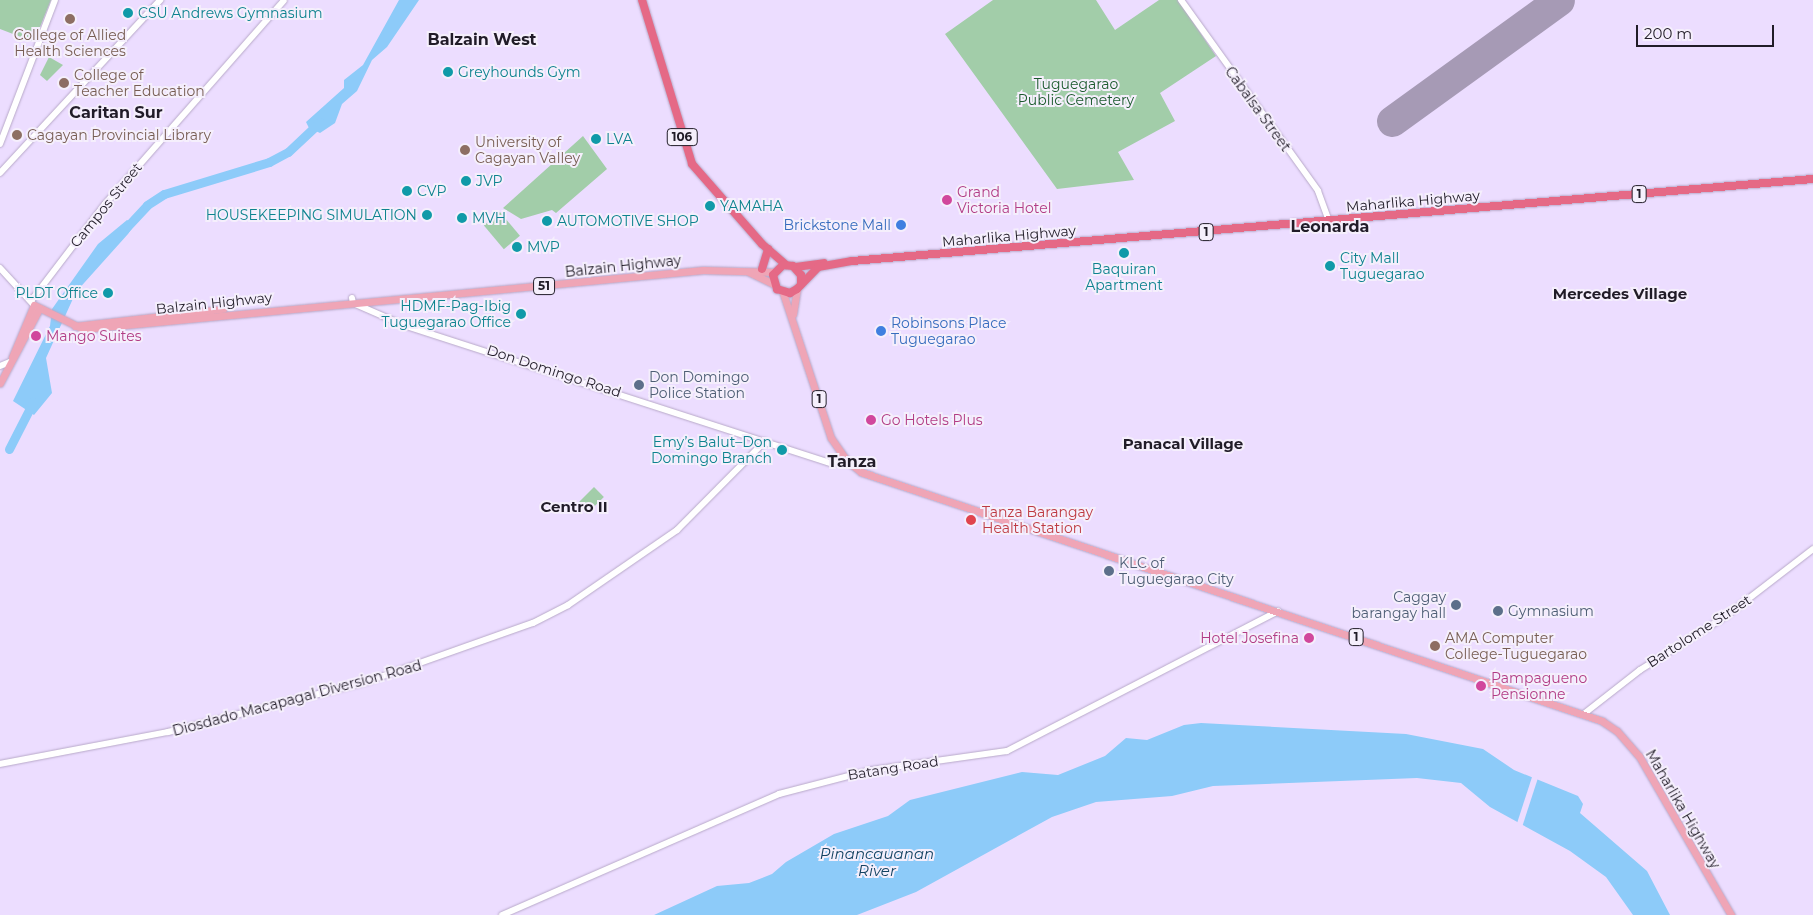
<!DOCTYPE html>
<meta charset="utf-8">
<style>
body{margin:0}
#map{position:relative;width:1813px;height:915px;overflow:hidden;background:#ecddff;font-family:Montserrat,sans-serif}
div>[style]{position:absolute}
.green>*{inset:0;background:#a2cda9;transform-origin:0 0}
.water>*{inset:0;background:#8dcbf9}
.pier>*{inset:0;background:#ecddff;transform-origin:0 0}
.river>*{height:9px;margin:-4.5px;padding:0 4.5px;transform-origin:4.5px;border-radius:4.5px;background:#8dcbf9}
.runway>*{height:31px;margin:-15.5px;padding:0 15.5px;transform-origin:15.5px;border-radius:15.5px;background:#a69ab5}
.roads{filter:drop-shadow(0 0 1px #b8a9c9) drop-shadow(0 0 1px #b8a9c9)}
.secondary>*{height:6px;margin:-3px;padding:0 3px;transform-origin:3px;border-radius:3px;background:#fff}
.primary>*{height:7px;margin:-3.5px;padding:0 3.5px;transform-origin:3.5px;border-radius:3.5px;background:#efa5b6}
.highway>*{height:8px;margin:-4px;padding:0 4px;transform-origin:4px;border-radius:4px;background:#e56986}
.dots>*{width:14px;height:14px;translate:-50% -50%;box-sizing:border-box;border:2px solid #f5effc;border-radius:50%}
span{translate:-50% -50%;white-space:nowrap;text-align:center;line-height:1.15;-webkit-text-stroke:4px #f5effc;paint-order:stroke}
.shield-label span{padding:1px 4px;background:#f5effc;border:1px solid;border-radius:4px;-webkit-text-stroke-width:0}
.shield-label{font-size:12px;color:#211c28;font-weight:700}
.culture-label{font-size:14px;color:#0d838f}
.left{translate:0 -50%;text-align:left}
.right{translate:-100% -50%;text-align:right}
.education-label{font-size:14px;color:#785e54}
.park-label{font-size:14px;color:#1b5a2d}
.street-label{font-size:14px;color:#211c28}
.hotel-label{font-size:14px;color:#b23c85}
.shop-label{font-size:14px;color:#366cbe}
.service-label{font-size:14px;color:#4e5e75}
.health-label{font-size:14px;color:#be3a42}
.neighbourhood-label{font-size:15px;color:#211c28;font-weight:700}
.water-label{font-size:15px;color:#144362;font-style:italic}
.quarter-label{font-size:16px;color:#211c28;font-weight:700}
.scale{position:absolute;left:1636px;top:25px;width:138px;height:22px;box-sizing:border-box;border:2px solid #211c28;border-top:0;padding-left:6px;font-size:15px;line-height:18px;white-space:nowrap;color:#211c28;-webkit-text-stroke:4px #f5effc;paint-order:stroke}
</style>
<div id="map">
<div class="green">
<i style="clip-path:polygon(0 0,51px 0,34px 42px,0 29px)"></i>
<i style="clip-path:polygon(993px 0,1096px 0,1115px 30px,1159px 0,1178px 0,1216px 56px,1160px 93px,1175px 121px,1118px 152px,1134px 180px,1057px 189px,945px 34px)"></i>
<i style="clip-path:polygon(49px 57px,63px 65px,47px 81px,40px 75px)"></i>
<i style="clip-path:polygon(583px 136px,607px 169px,556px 213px,552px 210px,521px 219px,503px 208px)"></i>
<i style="left:500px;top:212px;width:31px;height:21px;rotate:50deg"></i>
<i style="left:594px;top:487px;width:14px;height:24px;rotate:45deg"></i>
</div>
<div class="water">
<i style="clip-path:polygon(399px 0,419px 0,387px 47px,372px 60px,357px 91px,342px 104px,335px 123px,320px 133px,309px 128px,306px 122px,344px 88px,344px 80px,363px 65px)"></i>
<i style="clip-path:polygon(127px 220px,135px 224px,128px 234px,76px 292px,46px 358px,52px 393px,34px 415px,13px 401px,50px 326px,52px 309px,98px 244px)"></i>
<i style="clip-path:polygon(1201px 723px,1406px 734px,1483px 749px,1514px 770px,1578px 796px,1583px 804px,1580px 813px,1647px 871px,1670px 915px,1633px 915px,1606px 877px,1570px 851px,1490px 807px,1461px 783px,1417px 778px,1213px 786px,1172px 796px,1096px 802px,1052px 817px,916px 892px,857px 915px,654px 915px,717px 886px,749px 883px,772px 874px,786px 862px,834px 834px,888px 816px,910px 800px,1022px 772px,1058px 775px,1105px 756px,1126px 738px,1147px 740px,1184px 725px)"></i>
</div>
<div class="pier">
<i style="left:1533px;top:774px;width:6px;height:53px;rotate:18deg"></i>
</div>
<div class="river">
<i style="left:124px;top:230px;width:34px;rotate:-47deg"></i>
<i style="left:147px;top:205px;width:20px;rotate:-33deg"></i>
<i style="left:164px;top:194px;width:110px;rotate:-16.9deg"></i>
<i style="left:269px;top:162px;width:21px;rotate:-28deg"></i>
<i style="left:288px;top:152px;width:44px;rotate:-43.2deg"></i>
<i style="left:9px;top:449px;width:53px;rotate:-62.9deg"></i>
</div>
<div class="runway">
<i style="left:1392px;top:121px;width:206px;rotate:-35.9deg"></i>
</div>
<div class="roads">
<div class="secondary">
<i style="left:1181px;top:0;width:235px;rotate:54.3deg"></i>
<i style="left:1318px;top:191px;width:32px;rotate:70deg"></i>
<i style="left:0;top:144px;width:154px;rotate:-69.1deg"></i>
<i style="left:0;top:173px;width:236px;rotate:-47.2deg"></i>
<i style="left:0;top:268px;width:49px;rotate:47.5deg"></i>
<i style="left:352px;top:298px;width:5px;rotate:79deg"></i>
<i style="left:353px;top:303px;width:55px;rotate:23.7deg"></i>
<i style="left:403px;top:325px;width:450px;rotate:17.9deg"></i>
<i style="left:831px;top:463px;width:16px;rotate:-7deg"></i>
<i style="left:31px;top:301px;width:122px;rotate:-52.7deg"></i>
<i style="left:105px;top:204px;width:271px;rotate:-48.7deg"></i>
<i style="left:0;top:366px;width:11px;rotate:-22deg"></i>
<i style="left:1585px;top:713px;width:70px;rotate:-38deg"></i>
<i style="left:1640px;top:670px;width:102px;rotate:-32.1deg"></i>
<i style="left:1726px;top:616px;width:110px;rotate:-37.6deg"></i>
<i style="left:0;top:764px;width:171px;rotate:-10.8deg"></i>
<i style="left:168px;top:732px;width:204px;rotate:-14.2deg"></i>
<i style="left:366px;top:682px;width:177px;rotate:-19.5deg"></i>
<i style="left:533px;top:623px;width:39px;rotate:-27deg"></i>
<i style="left:568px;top:605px;width:132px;rotate:-34.5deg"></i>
<i style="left:677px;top:530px;width:125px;rotate:-45.3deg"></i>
<i style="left:502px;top:915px;width:302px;rotate:-23.6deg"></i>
<i style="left:779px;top:794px;width:96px;rotate:-14.5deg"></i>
<i style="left:872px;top:770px;width:136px;rotate:-8deg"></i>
<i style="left:1007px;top:751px;width:305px;rotate:-27.3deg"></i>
</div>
<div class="primary">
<i style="left:749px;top:272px;width:28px;rotate:26deg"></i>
<i style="left:783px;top:293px;width:153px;rotate:71.7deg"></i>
<i style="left:831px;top:438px;width:28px;rotate:55deg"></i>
<i style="left:847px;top:461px;width:18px;rotate:38deg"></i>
<i style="left:861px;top:472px;width:782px;rotate:18.57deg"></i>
<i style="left:1602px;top:721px;width:18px;rotate:34deg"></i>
<i style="left:1617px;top:731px;width:33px;rotate:49deg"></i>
<i style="left:1639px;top:756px;width:184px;rotate:59.9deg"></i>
<i style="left:793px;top:314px;width:25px;rotate:-81deg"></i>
<i style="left:75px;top:326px;width:149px;rotate:-6.6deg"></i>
<i style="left:12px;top:357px;width:56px;rotate:-67.1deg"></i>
<i style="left:34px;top:305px;width:55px;rotate:26.1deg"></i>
<i style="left:83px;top:329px;width:623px;rotate:-5.44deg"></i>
<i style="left:703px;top:270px;width:72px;rotate:1.6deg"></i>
<i style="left:0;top:383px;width:84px;rotate:-62.2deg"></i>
</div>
<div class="highway">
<i style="left:642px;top:0;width:171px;rotate:73deg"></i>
<i style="left:692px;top:164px;width:106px;rotate:48.8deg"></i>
<i style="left:762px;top:244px;width:32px;rotate:41deg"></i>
<i style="left:796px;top:267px;width:28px;rotate:-8deg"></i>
<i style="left:762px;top:269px;width:21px;rotate:-73deg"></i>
<i style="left:801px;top:284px;width:9px;rotate:-90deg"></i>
<i style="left:801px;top:275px;width:12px;rotate:-132deg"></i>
<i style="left:793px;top:266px;width:10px;rotate:-174deg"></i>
<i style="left:783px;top:265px;width:14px;rotate:135deg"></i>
<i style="left:773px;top:275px;width:15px;rotate:74deg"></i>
<i style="left:777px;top:289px;width:14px;rotate:17deg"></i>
<i style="left:790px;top:293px;width:8px;rotate:-30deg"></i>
<i style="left:797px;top:289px;width:30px;rotate:-46deg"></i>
<i style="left:818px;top:267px;width:35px;rotate:-10deg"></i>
<i style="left:852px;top:261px;width:964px;rotate:-4.88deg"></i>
</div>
</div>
<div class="dots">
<i style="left:128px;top:13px;background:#0f9aa8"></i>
<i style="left:70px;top:19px;background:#8d6e63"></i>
<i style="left:448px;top:72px;background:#0f9aa8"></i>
<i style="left:64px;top:83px;background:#8d6e63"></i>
<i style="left:17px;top:135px;background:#8d6e63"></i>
<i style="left:596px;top:139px;background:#0f9aa8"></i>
<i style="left:465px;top:150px;background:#8d6e63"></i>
<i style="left:466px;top:181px;background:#0f9aa8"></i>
<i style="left:407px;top:191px;background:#0f9aa8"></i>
<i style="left:947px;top:200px;background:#d1479c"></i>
<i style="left:710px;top:206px;background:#0f9aa8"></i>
<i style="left:427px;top:215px;background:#0f9aa8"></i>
<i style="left:462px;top:218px;background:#0f9aa8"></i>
<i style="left:547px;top:221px;background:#0f9aa8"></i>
<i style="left:901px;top:225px;background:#3f7fe0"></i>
<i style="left:517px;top:247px;background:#0f9aa8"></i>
<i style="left:1124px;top:253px;background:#0f9aa8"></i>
<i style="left:1330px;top:266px;background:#0f9aa8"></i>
<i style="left:108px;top:293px;background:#0f9aa8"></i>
<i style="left:521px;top:314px;background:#0f9aa8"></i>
<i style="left:881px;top:331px;background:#3f7fe0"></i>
<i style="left:36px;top:336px;background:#d1479c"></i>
<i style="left:639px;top:385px;background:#5c6f8a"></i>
<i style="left:871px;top:420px;background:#d1479c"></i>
<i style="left:782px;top:450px;background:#0f9aa8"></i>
<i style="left:971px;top:520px;background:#e0444e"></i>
<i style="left:1109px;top:571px;background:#5c6f8a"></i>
<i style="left:1456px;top:605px;background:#5c6f8a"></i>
<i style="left:1498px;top:611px;background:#5c6f8a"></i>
<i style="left:1309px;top:638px;background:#d1479c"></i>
<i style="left:1435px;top:646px;background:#8d6e63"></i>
<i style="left:1481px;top:686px;background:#d1479c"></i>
</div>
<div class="shield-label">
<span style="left:682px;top:137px">106</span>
<span style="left:1639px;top:194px">1</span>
<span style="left:1206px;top:232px">1</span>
<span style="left:544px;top:286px">51</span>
<span style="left:819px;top:399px">1</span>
<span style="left:1356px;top:637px">1</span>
</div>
<div class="culture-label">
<span class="left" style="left:138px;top:13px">CSU Andrews Gymnasium</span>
<span class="left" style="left:458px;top:72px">Greyhounds Gym</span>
<span class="left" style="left:606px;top:139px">LVA</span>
<span class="left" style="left:476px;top:181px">JVP</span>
<span class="left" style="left:417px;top:191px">CVP</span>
<span class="left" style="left:720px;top:206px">YAMAHA</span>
<span class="right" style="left:417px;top:215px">HOUSEKEEPING SIMULATION</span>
<span class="left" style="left:472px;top:218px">MVH</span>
<span class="left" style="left:557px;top:221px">AUTOMOTIVE SHOP</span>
<span class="left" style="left:527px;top:247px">MVP</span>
<span class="left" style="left:1340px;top:266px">City Mall<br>Tuguegarao</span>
<span style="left:1124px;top:277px">Baquiran<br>Apartment</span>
<span class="right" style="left:98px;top:293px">PLDT Office</span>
<span class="right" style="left:511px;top:314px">HDMF-Pag-Ibig<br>Tuguegarao Office</span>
<span class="right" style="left:772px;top:450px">Emy’s Balut–Don<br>Domingo Branch</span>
</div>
<div class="education-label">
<span style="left:70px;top:43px">College of Allied<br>Health Sciences</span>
<span class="left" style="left:74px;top:83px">College of<br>Teacher Education</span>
<span class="left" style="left:27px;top:135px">Cagayan Provincial Library</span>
<span class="left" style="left:475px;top:150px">University of<br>Cagayan Valley</span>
<span class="left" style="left:1445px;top:646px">AMA Computer<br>College-Tuguegarao</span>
</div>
<div class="park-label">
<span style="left:1076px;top:92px">Tuguegarao<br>Public Cemetery</span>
</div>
<div class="street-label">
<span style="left:1258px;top:109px;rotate:54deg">Cabalsa Street</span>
<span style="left:1413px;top:201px;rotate:-5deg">Maharlika Highway</span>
<span style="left:106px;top:205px;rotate:-51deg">Campos Street</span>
<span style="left:1009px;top:236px;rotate:-5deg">Maharlika Highway</span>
<span style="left:623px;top:266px;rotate:-6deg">Balzain Highway</span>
<span style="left:214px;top:303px;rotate:-6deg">Balzain Highway</span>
<span style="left:554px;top:371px;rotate:18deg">Don Domingo Road</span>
<span style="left:1699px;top:631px;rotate:-33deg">Bartolome Street</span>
<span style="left:297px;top:698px;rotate:-15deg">Diosdado Macapagal Diversion Road</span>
<span style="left:893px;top:768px;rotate:-9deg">Batang Road</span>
<span style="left:1683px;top:809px;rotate:60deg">Maharlika Highway</span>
</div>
<div class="hotel-label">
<span class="left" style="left:957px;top:200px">Grand<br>Victoria Hotel</span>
<span class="left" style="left:46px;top:336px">Mango Suites</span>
<span class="left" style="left:881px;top:420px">Go Hotels Plus</span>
<span class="right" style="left:1299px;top:638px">Hotel Josefina</span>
<span class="left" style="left:1491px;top:686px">Pampagueno<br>Pensionne</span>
</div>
<div class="shop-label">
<span class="right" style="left:891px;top:225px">Brickstone Mall</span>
<span class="left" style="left:891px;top:331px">Robinsons Place<br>Tuguegarao</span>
</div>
<div class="service-label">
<span class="left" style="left:649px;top:385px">Don Domingo<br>Police Station</span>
<span class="left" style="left:1119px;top:571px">KLC of<br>Tuguegarao City</span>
<span class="right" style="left:1446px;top:605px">Caggay<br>barangay hall</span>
<span class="left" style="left:1508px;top:611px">Gymnasium</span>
</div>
<div class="health-label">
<span class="left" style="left:982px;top:520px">Tanza Barangay<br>Health Station</span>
</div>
<div class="neighbourhood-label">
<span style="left:1620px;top:294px">Mercedes Village</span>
<span style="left:1183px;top:444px">Panacal Village</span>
<span style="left:574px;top:507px">Centro II</span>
</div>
<div class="water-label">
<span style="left:877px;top:862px">Pinancauanan<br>River</span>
</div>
<div class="quarter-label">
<span style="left:482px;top:40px">Balzain West</span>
<span style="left:116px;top:113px">Caritan Sur</span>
<span style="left:1330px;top:227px">Leonarda</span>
<span style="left:852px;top:462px">Tanza</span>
</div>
<div class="scale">200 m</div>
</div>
